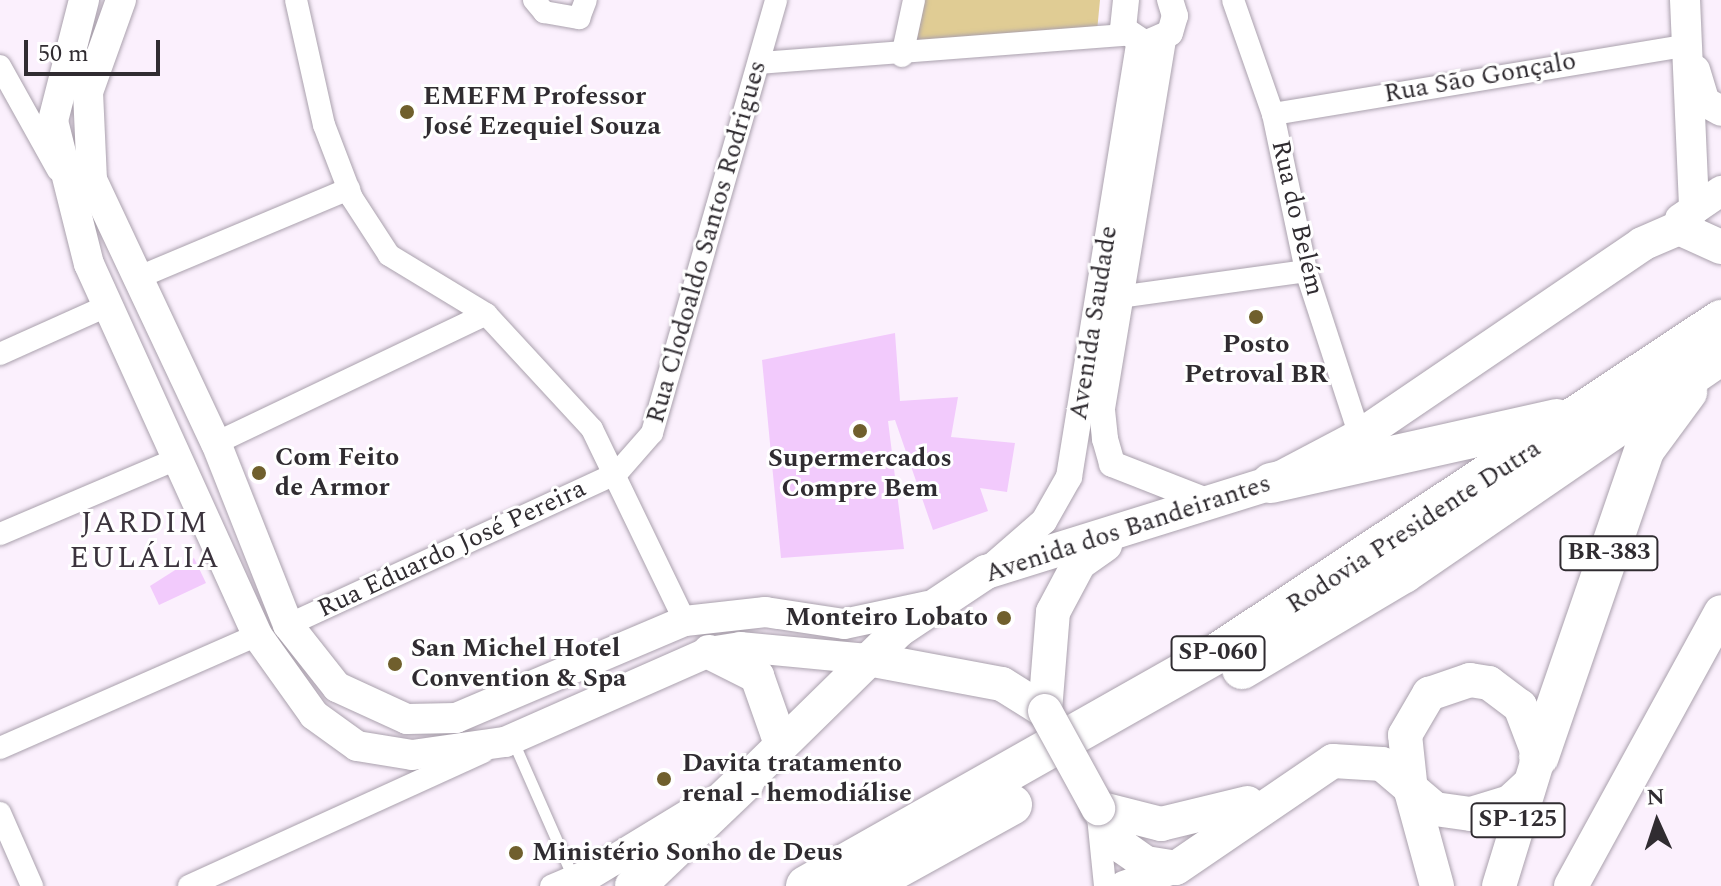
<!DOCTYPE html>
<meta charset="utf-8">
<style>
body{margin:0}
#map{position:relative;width:1721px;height:886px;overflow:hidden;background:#fbf0fd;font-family:Spectral,serif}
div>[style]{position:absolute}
.green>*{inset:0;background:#e0cc94}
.building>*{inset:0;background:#f2cafc}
.roads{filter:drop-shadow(0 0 2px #aaa1ad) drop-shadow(0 0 2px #aaa1ad)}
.service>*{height:11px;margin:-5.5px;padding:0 5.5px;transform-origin:5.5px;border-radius:5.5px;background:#fff}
.minor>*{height:22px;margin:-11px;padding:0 11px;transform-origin:11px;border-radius:11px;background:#fff}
.tertiary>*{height:26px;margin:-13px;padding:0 13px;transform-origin:13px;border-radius:13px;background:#fff}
.secondary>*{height:30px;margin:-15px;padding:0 15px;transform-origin:15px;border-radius:15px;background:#fff}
.primary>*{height:34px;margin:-17px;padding:0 17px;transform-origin:17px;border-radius:17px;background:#fff}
.motorway>*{height:40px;margin:-20px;padding:0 20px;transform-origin:20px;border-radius:20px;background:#fff}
.bridges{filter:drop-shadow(0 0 2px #aaa1ad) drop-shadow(0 0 2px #aaa1ad)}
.primary-bridge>*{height:34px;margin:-17px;padding:0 17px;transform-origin:17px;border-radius:17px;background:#fff}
.dots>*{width:22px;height:22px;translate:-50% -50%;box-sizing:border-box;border:4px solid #fff;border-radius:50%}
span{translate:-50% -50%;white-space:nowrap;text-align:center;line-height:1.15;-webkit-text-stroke:6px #fff;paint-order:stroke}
.shield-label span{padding:2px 6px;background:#fff;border:2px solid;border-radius:6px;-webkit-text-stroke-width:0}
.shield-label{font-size:24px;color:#302c31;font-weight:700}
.street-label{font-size:26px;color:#302c31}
.poi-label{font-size:26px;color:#302c31;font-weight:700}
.left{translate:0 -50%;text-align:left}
.right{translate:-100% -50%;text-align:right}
.quarter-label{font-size:30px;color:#3b333d;letter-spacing:2px}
.north{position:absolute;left:1617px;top:782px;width:80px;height:80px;-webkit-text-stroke:6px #fff;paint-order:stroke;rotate:357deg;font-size:22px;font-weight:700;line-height:32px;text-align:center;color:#302c31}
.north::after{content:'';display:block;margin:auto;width:28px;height:36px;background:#302c31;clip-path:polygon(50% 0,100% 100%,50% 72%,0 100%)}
.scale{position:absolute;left:24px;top:40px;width:136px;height:36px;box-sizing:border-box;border:4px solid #302c31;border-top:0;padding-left:10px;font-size:24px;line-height:28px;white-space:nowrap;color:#302c31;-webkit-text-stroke:6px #fff;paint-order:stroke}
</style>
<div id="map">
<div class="green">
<i style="clip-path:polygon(925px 0,1100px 0,1097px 31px,916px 44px)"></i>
</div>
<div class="building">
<i style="clip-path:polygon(895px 333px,900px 401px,958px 397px,951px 437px,1015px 443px,1007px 492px,980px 488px,988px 511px,933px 530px,895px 420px,888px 421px,904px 549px,781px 558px,762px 360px)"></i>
<i style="clip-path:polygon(194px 558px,206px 583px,159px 605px,150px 586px)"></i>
</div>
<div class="roads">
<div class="service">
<i style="left:512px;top:739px;width:151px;rotate:66.2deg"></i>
</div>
<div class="minor">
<i style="left:296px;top:0;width:128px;rotate:77.4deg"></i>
<i style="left:324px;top:125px;width:78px;rotate:69deg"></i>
<i style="left:352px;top:198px;width:68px;rotate:57deg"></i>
<i style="left:389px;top:255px;width:114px;rotate:31.3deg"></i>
<i style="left:486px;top:314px;width:156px;rotate:47.3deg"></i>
<i style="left:592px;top:429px;width:213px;rotate:64.2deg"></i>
<i style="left:534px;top:0;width:16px;rotate:50deg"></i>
<i style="left:544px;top:12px;width:36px;rotate:10deg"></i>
<i style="left:579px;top:18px;width:19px;rotate:-69deg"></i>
<i style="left:1233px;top:0;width:121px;rotate:70.7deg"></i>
<i style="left:1273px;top:114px;width:160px;rotate:78.1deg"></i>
<i style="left:1306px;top:271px;width:174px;rotate:71.9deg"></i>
<i style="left:902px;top:56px;width:57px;rotate:-77.9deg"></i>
<i style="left:759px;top:63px;width:369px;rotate:-4.4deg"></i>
<i style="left:0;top:66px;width:119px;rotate:60.9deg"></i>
<i style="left:1273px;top:114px;width:421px;rotate:-9.4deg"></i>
<i style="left:137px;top:278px;width:230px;rotate:-22.8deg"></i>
<i style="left:1119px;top:297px;width:189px;rotate:-7.9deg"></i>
<i style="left:0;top:354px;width:120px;rotate:-24.2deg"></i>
<i style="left:216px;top:443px;width:299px;rotate:-25.5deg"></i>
<i style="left:0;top:534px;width:192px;rotate:-23deg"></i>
<i style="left:288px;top:625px;width:362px;rotate:-24.8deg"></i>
<i style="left:617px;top:473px;width:53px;rotate:-48.8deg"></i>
<i style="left:652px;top:433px;width:450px;rotate:-74deg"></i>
<i style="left:0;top:748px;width:281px;rotate:-23.7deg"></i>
<i style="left:0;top:813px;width:80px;rotate:66.3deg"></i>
<i style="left:1098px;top:817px;width:69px;rotate:84.2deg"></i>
<i style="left:189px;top:886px;width:323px;rotate:-24.5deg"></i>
<i style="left:551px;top:886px;width:36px;rotate:-23deg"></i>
</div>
<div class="tertiary">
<i style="left:1126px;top:0;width:29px;rotate:96deg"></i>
<i style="left:1123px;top:29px;width:27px;rotate:34deg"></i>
<i style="left:1145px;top:44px;width:27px;rotate:-24deg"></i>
<i style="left:1170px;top:33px;width:18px;rotate:-74deg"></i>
<i style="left:1175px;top:16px;width:17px;rotate:-107deg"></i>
<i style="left:1163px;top:40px;width:375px;rotate:99.4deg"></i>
<i style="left:1102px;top:410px;width:29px;rotate:84deg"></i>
<i style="left:1105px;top:439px;width:26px;rotate:74deg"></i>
<i style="left:1112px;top:464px;width:104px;rotate:21.4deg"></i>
<i style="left:991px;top:567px;width:70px;rotate:-41deg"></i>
<i style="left:1044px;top:521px;width:51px;rotate:-60.4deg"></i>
<i style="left:1069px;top:477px;width:440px;rotate:-80.8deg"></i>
</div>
<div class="secondary">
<i style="left:84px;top:0;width:125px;rotate:104.4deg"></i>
<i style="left:53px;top:121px;width:147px;rotate:75.9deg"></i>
<i style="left:89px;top:264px;width:407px;rotate:65.6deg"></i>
<i style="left:257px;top:635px;width:98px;rotate:54.5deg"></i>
<i style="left:314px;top:715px;width:53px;rotate:35.8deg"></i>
<i style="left:357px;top:746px;width:56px;rotate:9.3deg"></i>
<i style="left:412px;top:755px;width:94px;rotate:-8deg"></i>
<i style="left:505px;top:742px;width:223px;rotate:-23.8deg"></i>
<i style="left:709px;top:652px;width:32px;rotate:-9deg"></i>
<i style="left:741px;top:647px;width:128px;rotate:5.4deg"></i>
<i style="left:121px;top:0;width:98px;rotate:109.7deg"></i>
<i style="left:88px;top:92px;width:88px;rotate:87.4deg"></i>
<i style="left:92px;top:180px;width:291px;rotate:64.8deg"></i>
<i style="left:216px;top:443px;width:196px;rotate:68.4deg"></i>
<i style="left:288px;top:625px;width:79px;rotate:51.7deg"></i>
<i style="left:337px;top:687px;width:77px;rotate:24.6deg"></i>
<i style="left:407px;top:719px;width:49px;rotate:-1.2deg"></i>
<i style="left:456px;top:718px;width:249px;rotate:-23deg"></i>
<i style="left:685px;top:621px;width:81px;rotate:-6.4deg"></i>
<i style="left:765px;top:612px;width:80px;rotate:8.6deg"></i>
<i style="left:844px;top:624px;width:86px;rotate:-12.1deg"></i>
<i style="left:1685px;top:0;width:210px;rotate:87.5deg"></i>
<i style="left:1695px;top:70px;width:34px;rotate:73deg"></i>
<i style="left:1705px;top:102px;width:18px;rotate:29deg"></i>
<i style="left:1680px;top:219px;width:50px;rotate:-34.3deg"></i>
<i style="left:571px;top:886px;width:158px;rotate:-31.3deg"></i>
<i style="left:1124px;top:886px;width:55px;rotate:-19.1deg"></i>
</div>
<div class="primary">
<i style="left:709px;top:652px;width:54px;rotate:26.6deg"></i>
<i style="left:757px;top:676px;width:72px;rotate:70.6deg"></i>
<i style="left:868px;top:659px;width:136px;rotate:10.6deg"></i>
<i style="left:1002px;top:684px;width:51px;rotate:32.1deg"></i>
<i style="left:1045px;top:711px;width:99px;rotate:-85.4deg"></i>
<i style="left:1053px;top:612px;width:55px;rotate:-62deg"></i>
<i style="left:1079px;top:563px;width:32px;rotate:-35deg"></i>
<i style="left:744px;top:782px;width:217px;rotate:-44.4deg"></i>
<i style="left:899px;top:630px;width:105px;rotate:-33.7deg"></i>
<i style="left:986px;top:572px;width:299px;rotate:-17.3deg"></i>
<i style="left:1271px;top:483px;width:101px;rotate:-27.8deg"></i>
<i style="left:1360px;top:436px;width:341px;rotate:-34.2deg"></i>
<i style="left:1642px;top:244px;width:40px;rotate:-23.4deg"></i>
<i style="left:1679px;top:228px;width:46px;rotate:24.3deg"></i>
<i style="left:1098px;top:808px;width:46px;rotate:57.3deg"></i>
<i style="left:1123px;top:847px;width:28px;rotate:35deg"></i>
<i style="left:1146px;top:863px;width:30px;rotate:9deg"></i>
<i style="left:1176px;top:868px;width:190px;rotate:-34.3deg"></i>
<i style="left:1333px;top:761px;width:49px;rotate:3.5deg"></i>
<i style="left:1382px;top:764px;width:70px;rotate:40.3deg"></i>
<i style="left:1435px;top:809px;width:36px;rotate:8deg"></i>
<i style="left:1471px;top:814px;width:41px;rotate:-17.1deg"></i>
<i style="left:1510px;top:802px;width:23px;rotate:-43deg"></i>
<i style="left:1098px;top:808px;width:65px;rotate:14.3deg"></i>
<i style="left:1161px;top:824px;width:89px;rotate:-13.6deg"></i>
<i style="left:1437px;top:886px;width:98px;rotate:-105.3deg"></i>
<i style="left:1411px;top:791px;width:56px;rotate:-96.1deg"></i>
<i style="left:1405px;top:735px;width:48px;rotate:-59.7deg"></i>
<i style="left:1429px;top:694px;width:43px;rotate:-18.9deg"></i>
<i style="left:1470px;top:680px;width:19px;rotate:9deg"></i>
<i style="left:1489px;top:683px;width:39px;rotate:37deg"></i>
<i style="left:1520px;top:706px;width:53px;rotate:69.2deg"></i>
<i style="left:1539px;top:756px;width:136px;rotate:107.1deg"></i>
<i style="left:1571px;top:886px;width:312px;rotate:-61.3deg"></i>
</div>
<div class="motorway">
<i style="left:1271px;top:483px;width:293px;rotate:-12.6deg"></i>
<i style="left:1242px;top:669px;width:188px;rotate:-30.7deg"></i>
<i style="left:1404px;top:573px;width:385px;rotate:-34.5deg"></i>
<i style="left:1539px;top:756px;width:325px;rotate:-71deg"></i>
<i style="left:1645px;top:449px;width:71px;rotate:-53.6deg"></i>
<i style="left:635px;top:886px;width:151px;rotate:-43.7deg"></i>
<i style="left:806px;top:886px;width:475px;rotate:-29.5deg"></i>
<i style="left:1219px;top:652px;width:602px;rotate:-33.48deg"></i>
<i style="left:865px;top:886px;width:168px;rotate:-28.9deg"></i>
</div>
</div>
<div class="bridges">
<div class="primary-bridge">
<i style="left:1045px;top:711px;width:111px;rotate:61.3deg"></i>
</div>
</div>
<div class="dots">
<i style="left:407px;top:112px;background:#705f2d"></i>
<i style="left:1256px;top:317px;background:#705f2d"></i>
<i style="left:860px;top:431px;background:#705f2d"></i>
<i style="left:259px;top:473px;background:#705f2d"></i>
<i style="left:1004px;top:618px;background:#705f2d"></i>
<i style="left:395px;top:664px;background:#705f2d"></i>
<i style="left:664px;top:779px;background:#705f2d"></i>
<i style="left:516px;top:853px;background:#705f2d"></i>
</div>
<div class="shield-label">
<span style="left:1609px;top:553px">BR-383</span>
<span style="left:1218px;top:653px">SP-060</span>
<span style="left:1518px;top:820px">SP-125</span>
</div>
<div class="street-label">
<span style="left:1480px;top:78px;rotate:-10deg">Rua São Gonçalo</span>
<span style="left:1297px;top:218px;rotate:77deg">Rua do Belém</span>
<span style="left:707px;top:242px;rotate:-74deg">Rua Clodoaldo Santos Rodrigues</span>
<span style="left:1094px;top:323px;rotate:-81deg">Avenida Saudade</span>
<span style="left:1414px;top:527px;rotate:-33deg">Rodovia Presidente Dutra</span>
<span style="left:1128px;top:529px;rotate:-18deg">Avenida dos Bandeirantes</span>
<span style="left:452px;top:549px;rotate:-25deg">Rua Eduardo José Pereira</span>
</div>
<div class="poi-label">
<span class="left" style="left:423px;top:112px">EMEFM Professor<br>José Ezequiel Souza</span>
<span style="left:1256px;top:360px">Posto<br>Petroval BR</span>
<span class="left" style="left:275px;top:473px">Com Feito<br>de Armor</span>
<span style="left:860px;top:474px">Supermercados<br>Compre Bem</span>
<span class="right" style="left:988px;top:618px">Monteiro Lobato</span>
<span class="left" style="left:411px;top:664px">San Michel Hotel<br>Convention &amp; Spa</span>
<span class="left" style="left:682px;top:779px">Davita tratamento<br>renal - hemodiálise</span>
<span class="left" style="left:532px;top:853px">Ministério Sonho de Deus</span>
</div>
<div class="quarter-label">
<span style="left:145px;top:540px">JARDIM<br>EULÁLIA</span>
</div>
<div class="north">N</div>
<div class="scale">50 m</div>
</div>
